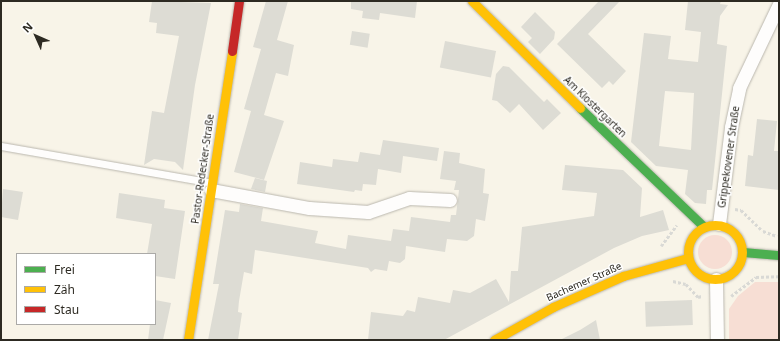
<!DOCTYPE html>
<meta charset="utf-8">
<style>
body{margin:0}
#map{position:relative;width:780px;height:341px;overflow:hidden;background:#f8f4e8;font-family:"Noto Sans",sans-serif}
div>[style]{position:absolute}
.green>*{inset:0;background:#f7ded4}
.round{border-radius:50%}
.building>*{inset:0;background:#dddcd4;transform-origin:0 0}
.path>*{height:2.5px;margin-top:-1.25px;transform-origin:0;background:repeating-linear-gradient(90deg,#d9d9d5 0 3px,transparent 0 5px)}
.roads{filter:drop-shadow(0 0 1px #bab7ae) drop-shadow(0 0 1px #bab7ae)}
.lane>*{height:7px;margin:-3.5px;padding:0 3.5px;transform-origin:3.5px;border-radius:3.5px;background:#fefdfc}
.street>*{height:13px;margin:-6.5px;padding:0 6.5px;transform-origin:6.5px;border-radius:6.5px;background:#fefdfc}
.fast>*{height:9px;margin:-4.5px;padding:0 4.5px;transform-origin:4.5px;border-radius:4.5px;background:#4caf50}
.slow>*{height:9px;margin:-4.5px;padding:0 4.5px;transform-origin:4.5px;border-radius:4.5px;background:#ffc107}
.slow>.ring{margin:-4.5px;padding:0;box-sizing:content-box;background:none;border:9px solid #ffc107;border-radius:50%}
.jam>*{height:9px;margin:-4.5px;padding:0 4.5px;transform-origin:4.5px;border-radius:4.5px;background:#c62828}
span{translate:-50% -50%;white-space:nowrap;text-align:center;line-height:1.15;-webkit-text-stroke:3px #fff;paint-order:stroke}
.street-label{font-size:10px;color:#2d2a22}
.frame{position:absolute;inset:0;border:2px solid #2d2a22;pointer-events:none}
.legend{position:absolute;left:16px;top:253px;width:140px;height:72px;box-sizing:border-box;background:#fff;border:1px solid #abaaa7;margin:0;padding:5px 7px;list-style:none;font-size:12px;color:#2d2a22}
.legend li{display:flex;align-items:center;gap:8px;height:20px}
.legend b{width:20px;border:1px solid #abaaa7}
.north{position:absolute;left:16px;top:16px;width:40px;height:40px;-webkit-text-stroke:3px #fff;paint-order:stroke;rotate:315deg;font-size:11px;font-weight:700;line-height:16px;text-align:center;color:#2d2a22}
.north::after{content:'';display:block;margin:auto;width:14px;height:18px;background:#2d2a22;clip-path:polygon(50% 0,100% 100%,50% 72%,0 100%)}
</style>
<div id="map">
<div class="green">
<i class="round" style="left:698px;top:235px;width:34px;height:34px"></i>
<i style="clip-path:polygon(755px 282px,779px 282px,779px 340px,729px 340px,729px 309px,738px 296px)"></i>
</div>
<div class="building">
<i style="clip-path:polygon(152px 1px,211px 3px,195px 85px,183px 170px,175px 162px,154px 159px,144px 165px,152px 111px,164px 113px,179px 36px,156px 33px,157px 23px,149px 22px)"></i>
<i style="clip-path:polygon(266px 1px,288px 1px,277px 40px,294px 45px,288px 76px,276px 73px,264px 115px,284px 121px,264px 180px,234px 172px,251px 111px,244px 109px,261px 49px,253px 47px)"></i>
<i style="clip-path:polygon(351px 1px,417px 1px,415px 18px,380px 13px,379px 20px,362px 18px,363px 11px,351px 9px)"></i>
<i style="clip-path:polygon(599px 1px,620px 1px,588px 34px,626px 71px,613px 85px,609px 81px,602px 88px,557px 44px)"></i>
<i style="clip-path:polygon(evenodd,688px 1px,721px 1px,720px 4px,728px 5px,720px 16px,717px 44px,727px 46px,712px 190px,707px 190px,706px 204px,695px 203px,685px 194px,688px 170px,656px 166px,631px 142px,644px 33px,671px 36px,668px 59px,698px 62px,701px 32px,685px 30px,688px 1px,665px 91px,694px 93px,691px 150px,659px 146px,665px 91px)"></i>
<i style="clip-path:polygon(535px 12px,555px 32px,554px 39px,540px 54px,528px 42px,532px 38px,521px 27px)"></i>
<i style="left:352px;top:31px;width:18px;height:14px;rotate:9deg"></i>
<i style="left:445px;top:41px;width:52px;height:27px;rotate:11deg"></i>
<i style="clip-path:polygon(503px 66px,509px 67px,544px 102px,547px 99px,561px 113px,543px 130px,519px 104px,510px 113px,497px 101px,492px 100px,496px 74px)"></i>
<i style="clip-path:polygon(757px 119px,777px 121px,774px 151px,779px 151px,779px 190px,745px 186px,748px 155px,753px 156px)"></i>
<i style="clip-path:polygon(383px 140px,439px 148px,437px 161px,403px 156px,401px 173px,378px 169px,376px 185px,363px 184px,362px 191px,355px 190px,354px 192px,297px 184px,300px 162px,332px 167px,333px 159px,358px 162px,360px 152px,380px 155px)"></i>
<i style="clip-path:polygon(444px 151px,460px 153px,459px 163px,485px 169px,483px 193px,489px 194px,485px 221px,476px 219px,474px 236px,467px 241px,447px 239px,445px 252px,406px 246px,405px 259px,400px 263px,389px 261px,387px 271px,375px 269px,371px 272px,368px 268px,255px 250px,252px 274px,244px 272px,239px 301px,238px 312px,242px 313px,238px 340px,208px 340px,219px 284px,213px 284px,225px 210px,239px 212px,240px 204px,263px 208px,261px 221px,318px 231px,315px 243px,346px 249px,348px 235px,391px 241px,393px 229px,409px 231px,411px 217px,450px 222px,451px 215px,456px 215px,459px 190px,454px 190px,456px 181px,440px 179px)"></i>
<i style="clip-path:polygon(565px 165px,623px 170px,642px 188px,640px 217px,663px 210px,669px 230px,642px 236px,614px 248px,444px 340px,368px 340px,371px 312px,403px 316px,407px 310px,415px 312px,418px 297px,450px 303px,453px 290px,470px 293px,496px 279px,509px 302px,511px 271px,518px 271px,522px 227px,594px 216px,597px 193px,562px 190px)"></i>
<i style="clip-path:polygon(255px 178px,267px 181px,265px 192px,251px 189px)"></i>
<i style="clip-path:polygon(3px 189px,23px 192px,18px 220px,1px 217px)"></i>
<i style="clip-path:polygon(119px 193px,165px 200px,164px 208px,185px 211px,175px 279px,155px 276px,155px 254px,147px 254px,152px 224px,116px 218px)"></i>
<i style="clip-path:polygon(155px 300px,171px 303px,163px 340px,148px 340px,150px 324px,155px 324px)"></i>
<i style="left:692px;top:300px;width:25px;height:47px;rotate:88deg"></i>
<i style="clip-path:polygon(596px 320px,600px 340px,560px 340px,580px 330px)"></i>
</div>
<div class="path">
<i style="left:735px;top:209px;width:6px;rotate:9deg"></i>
<i style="left:741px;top:210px;width:30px;rotate:44deg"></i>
<i style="left:763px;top:231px;width:15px;rotate:20deg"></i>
<i style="left:661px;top:246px;width:26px;rotate:-53deg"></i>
<i style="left:673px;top:281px;width:13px;rotate:13deg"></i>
<i style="left:686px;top:284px;width:18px;rotate:47deg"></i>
<i style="left:698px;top:297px;width:4px;rotate:-14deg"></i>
<i style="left:731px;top:296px;width:31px;rotate:-37deg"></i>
<i style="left:756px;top:277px;width:23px;rotate:-2deg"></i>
</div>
<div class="roads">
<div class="lane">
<i style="left:1px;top:146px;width:214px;rotate:9.9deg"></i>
</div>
<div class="street">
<i style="left:211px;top:190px;width:100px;rotate:10.4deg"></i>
<i style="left:309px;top:208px;width:59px;rotate:3.9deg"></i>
<i style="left:368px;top:212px;width:43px;rotate:-18.9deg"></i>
<i style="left:409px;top:198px;width:41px;rotate:2.8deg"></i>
<i style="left:719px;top:224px;width:98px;rotate:-82.9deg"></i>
<i style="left:731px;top:127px;width:40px;rotate:-78deg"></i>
<i style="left:739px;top:88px;width:93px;rotate:-64.5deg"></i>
<i style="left:716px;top:279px;width:61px;rotate:89.1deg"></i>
</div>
<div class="fast">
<i style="left:580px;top:108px;width:172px;rotate:43.8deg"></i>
<i style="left:743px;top:252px;width:36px;rotate:5deg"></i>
</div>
<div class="slow">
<i style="left:472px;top:1px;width:152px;rotate:44.7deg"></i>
<i class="ring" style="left:688px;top:225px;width:45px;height:45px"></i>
<i style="left:188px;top:340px;width:292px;rotate:-81.3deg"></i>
<i style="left:494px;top:340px;width:68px;rotate:-29.2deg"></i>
<i style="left:553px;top:307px;width:77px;rotate:-23.9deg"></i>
<i style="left:623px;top:276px;width:67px;rotate:-15.5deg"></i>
</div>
<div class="jam">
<i style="left:232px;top:51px;width:50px;rotate:-82deg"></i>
</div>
</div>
<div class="street-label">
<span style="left:595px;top:107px;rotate:44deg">Am Klostergarten</span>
<span style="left:729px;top:157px;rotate:-82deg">Grippekovener Straße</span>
<span style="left:203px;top:169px;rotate:-82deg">Pastor-Redecker-Straße</span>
<span style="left:584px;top:282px;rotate:-24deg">Bachemer Straße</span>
</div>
<div class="frame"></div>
<ul class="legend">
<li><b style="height:5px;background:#4caf50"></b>Frei</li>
<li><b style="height:5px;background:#ffc107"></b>Zäh</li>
<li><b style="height:5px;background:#c62828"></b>Stau</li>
</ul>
<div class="north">N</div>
</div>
